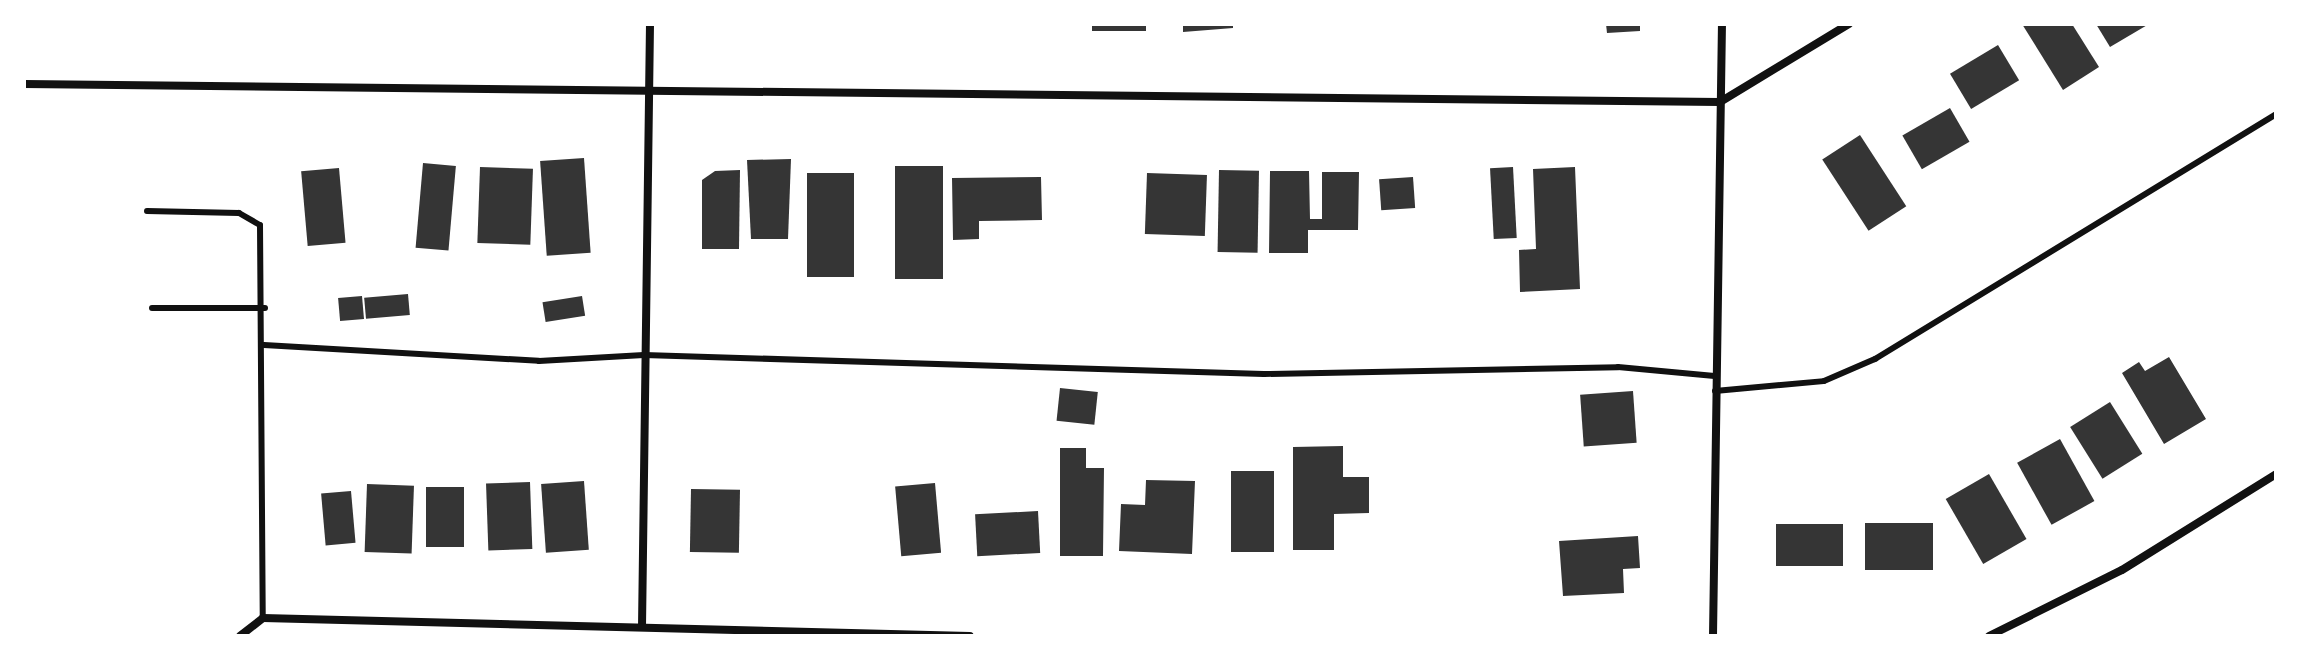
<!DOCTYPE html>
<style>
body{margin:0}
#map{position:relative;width:2300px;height:660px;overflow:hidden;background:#fff;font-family:"Roboto Serif",serif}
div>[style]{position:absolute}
.building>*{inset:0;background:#353535;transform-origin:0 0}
.service>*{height:6px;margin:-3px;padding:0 3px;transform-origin:3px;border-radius:3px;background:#111}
.minor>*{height:8px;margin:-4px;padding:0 4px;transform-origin:4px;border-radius:4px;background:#111}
span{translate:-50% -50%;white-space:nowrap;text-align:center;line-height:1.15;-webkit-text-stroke:6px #fff;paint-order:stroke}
.frame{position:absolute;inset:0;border:26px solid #fff;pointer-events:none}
</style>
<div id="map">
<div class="building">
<i style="left:1092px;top:24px;width:54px;height:7px"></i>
<i style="clip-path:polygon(1183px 24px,1233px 24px,1233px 28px,1183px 32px)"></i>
<i style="clip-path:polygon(1606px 24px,1640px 24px,1640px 31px,1607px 33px)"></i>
<i style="clip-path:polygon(2022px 24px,2072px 24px,2099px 67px,2063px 90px)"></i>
<i style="clip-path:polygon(2096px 24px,2149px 24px,2110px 47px)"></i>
<i style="left:1998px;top:45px;width:41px;height:56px;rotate:59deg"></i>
<i style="left:1950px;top:108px;width:39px;height:55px;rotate:60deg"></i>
<i style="left:1860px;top:135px;width:85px;height:45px;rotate:57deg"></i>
<i style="left:584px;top:158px;width:95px;height:44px;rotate:86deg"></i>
<i style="clip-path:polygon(791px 159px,788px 239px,751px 239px,747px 160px)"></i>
<i style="left:423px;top:163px;width:33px;height:85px;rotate:5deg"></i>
<i style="left:895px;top:166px;width:48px;height:113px"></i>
<i style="left:480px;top:167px;width:53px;height:76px;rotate:2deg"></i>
<i style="left:1513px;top:167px;width:71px;height:23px;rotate:87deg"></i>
<i style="clip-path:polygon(1575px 167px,1580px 289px,1520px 292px,1519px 250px,1536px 249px,1533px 169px)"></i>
<i style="left:339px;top:168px;width:75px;height:38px;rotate:85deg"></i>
<i style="clip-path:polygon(740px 170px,739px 249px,702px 249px,702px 180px,715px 171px)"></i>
<i style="left:1219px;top:170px;width:40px;height:82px;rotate:1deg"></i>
<i style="clip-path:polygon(1270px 171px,1309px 171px,1310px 219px,1322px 219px,1322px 172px,1359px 172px,1358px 230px,1308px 230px,1308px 253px,1269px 253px)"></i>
<i style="left:807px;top:173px;width:47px;height:104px"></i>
<i style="left:1147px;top:173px;width:60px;height:61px;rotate:2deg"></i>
<i style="clip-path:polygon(1041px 177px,1042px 220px,979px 221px,979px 239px,953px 240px,952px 178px)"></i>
<i style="left:1413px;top:177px;width:31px;height:34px;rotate:86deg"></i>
<i style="left:408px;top:294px;width:21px;height:44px;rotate:85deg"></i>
<i style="left:362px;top:296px;width:23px;height:24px;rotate:85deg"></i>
<i style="left:582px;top:296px;width:20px;height:40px;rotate:81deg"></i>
<i style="clip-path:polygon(2169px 357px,2206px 419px,2164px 444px,2122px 373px,2139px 362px,2145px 371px)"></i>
<i style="left:1060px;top:388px;width:38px;height:33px;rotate:6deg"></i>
<i style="left:1633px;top:391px;width:52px;height:53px;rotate:86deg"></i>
<i style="left:2110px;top:402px;width:61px;height:47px;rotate:58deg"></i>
<i style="left:2060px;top:439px;width:71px;height:49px;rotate:61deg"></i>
<i style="clip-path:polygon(1343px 446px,1343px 477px,1369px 477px,1369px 513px,1334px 514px,1334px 550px,1293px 550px,1293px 447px)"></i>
<i style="clip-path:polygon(1060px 448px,1086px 448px,1086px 468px,1104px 468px,1103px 556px,1060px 556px)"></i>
<i style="left:1231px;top:471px;width:43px;height:81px"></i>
<i style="left:1989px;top:474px;width:75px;height:50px;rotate:60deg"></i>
<i style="clip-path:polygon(1146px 480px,1195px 481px,1192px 554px,1119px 551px,1121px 504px,1145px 505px)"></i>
<i style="left:584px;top:481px;width:69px;height:43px;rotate:86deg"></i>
<i style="left:530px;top:482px;width:67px;height:44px;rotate:88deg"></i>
<i style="left:935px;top:483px;width:70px;height:40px;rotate:85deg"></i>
<i style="left:367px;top:484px;width:47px;height:68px;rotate:2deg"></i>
<i style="left:426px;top:487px;width:38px;height:60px"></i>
<i style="left:691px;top:489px;width:49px;height:63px;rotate:1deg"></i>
<i style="left:351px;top:491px;width:52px;height:30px;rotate:85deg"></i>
<i style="left:1038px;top:511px;width:42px;height:63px;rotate:87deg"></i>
<i style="left:1933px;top:523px;width:47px;height:68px;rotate:90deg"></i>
<i style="left:1776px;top:524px;width:67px;height:42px"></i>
<i style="clip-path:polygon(1638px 536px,1640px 568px,1623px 569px,1624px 593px,1563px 596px,1559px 541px)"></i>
</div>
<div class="service">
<i style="left:147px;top:211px;width:92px;rotate:1.2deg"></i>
<i style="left:239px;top:213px;width:24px;rotate:30deg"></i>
<i style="left:260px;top:225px;width:393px;rotate:89.6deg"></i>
<i style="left:152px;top:308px;width:113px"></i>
<i style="left:264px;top:345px;width:275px;rotate:3.3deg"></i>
<i style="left:539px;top:361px;width:105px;rotate:-3.3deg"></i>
<i style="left:644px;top:355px;width:620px;rotate:1.76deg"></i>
<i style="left:1264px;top:374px;width:354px;rotate:-1.1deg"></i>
<i style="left:1618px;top:367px;width:97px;rotate:5.3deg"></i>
<i style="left:1715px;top:391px;width:109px;rotate:-5.2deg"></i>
<i style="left:1824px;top:381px;width:56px;rotate:-23.3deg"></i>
<i style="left:1875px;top:359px;width:470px;rotate:-31.4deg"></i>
</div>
<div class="minor">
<i style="left:24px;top:84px;width:1696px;rotate:0.61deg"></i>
<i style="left:1720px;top:102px;width:151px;rotate:-31.2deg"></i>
<i style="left:642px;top:627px;width:603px;rotate:-89.24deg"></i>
<i style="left:240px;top:636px;width:29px;rotate:-38deg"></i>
<i style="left:263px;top:618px;width:707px;rotate:1.46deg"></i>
<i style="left:1713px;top:636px;width:612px;rotate:-89.16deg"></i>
<i style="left:1989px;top:636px;width:148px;rotate:-26.4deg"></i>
<i style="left:2122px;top:570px;width:181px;rotate:-31.9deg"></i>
</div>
<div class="frame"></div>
</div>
